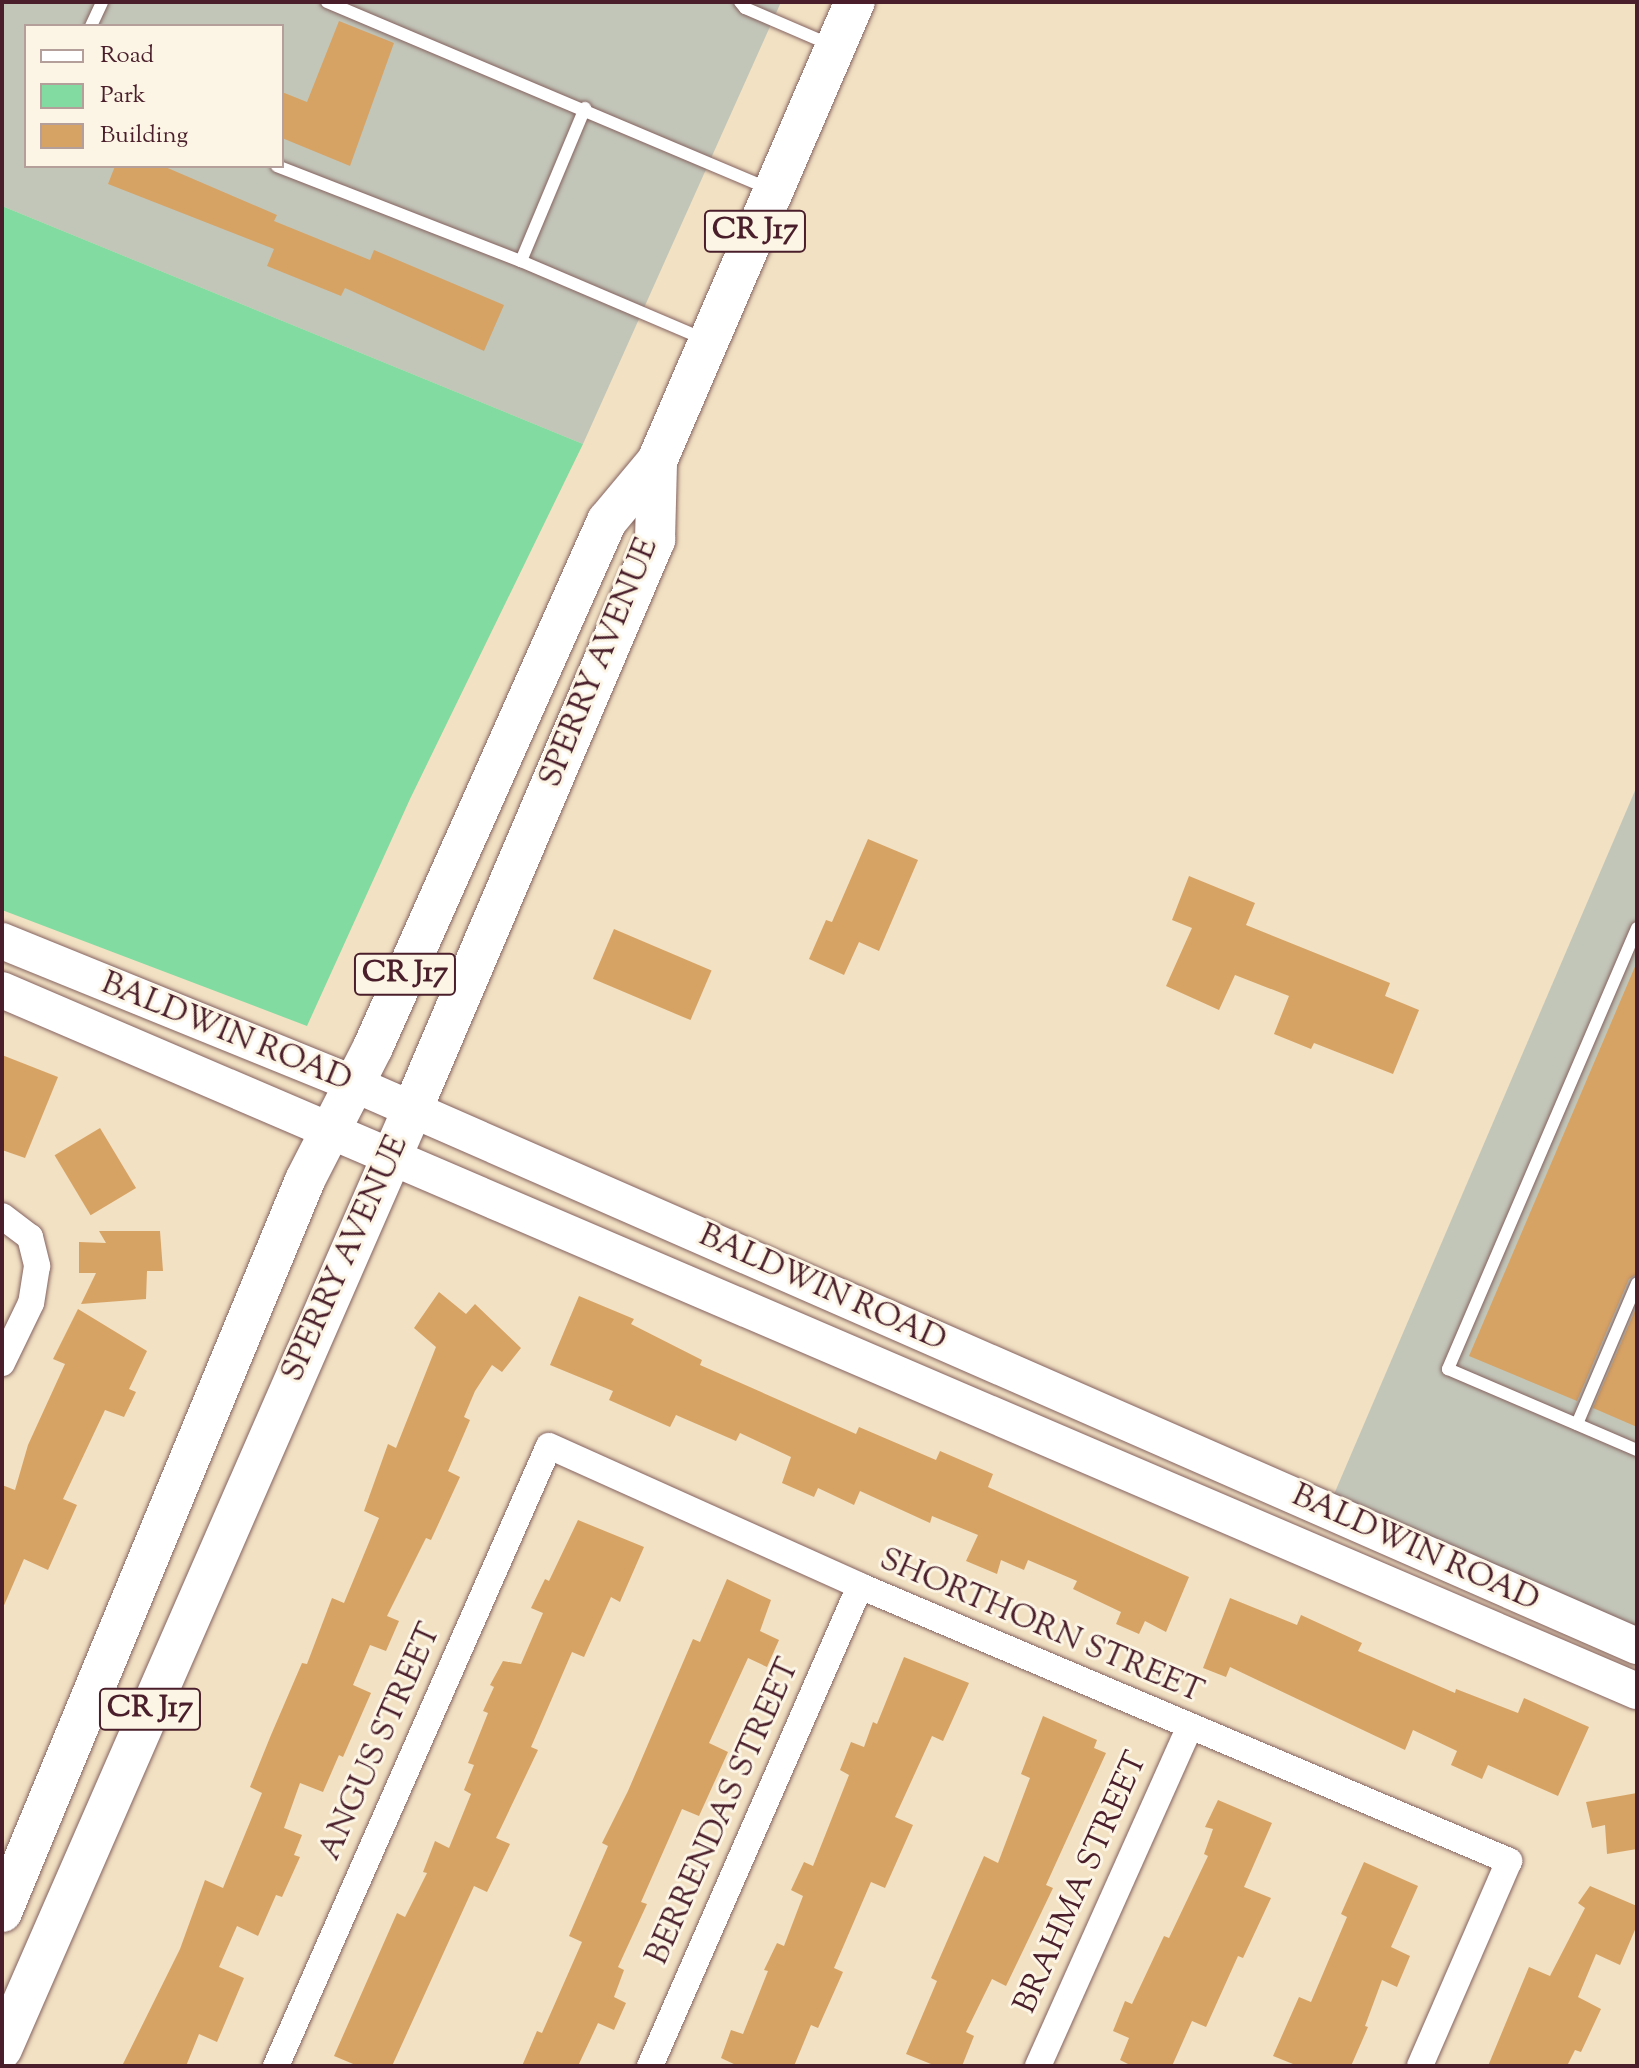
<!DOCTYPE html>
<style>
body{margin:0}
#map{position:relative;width:1639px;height:2068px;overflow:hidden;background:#f2e1c3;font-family:"Sorts Mill Goudy",serif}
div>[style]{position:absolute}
.industrial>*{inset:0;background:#c2c6b9}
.green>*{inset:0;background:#82dba1}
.building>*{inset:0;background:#d7a365;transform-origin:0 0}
.roads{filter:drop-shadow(0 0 2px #856360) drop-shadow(0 0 2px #856360)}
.lane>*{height:12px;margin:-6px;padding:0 6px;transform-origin:6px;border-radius:6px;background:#fff}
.street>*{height:26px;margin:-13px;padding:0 13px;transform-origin:13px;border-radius:13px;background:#fff}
.secondary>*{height:36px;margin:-18px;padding:0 18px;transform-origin:18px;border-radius:18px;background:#fff}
.primary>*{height:40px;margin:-20px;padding:0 20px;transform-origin:20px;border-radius:20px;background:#fff}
span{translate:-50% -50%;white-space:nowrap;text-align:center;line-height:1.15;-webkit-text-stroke:6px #fcf5e5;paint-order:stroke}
.shield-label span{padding:2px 6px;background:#fcf5e5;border:2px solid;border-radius:6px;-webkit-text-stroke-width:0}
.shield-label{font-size:30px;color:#4a1f2b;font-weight:700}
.street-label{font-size:32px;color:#4a1f2b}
.frame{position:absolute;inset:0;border:4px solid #4a1f2b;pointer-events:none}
.legend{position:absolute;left:24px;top:24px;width:260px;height:144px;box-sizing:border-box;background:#fcf5e5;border:2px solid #b59f9b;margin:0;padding:10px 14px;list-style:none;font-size:24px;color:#4a1f2b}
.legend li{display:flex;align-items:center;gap:16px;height:40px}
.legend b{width:40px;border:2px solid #b59f9b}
</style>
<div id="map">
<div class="industrial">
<i style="clip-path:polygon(evenodd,2px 2px,781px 2px,583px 444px,2px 206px,2px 2px,26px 26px,282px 26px,282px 166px,26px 166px,26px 26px)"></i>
<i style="clip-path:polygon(1637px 786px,1637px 1662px,1320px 1527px)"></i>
</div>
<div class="green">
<i style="clip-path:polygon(2px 206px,583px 444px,410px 799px,307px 1026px,2px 910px)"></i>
</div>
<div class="building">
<i style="clip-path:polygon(339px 21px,394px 43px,350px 166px,282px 138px,282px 92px,307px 102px)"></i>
<i style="clip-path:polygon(115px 166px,163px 166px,277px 215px,274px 221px,370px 260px,374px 250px,504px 305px,484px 351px,345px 288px,341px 296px,267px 266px,274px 249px,108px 184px)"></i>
<i style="clip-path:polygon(868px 839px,918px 860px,879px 951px,859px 942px,844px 975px,809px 959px,826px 920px,832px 922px)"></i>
<i style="clip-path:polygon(1189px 876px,1255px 903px,1246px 925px,1390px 983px,1385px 996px,1419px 1010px,1393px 1074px,1314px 1043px,1311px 1049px,1274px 1034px,1289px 996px,1235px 975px,1219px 1010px,1166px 986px,1192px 928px,1172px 920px)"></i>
<i style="left:614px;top:929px;width:106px;height:54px;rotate:23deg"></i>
<i style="clip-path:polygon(1637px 962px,1637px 1274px,1629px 1279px,1577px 1401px,1469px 1356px)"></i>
<i style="clip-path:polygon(2px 1055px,58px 1077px,25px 1158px,2px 1150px)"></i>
<i style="left:100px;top:1128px;width:70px;height:53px;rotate:59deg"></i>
<i style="clip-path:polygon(99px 1231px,160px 1231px,163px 1271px,147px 1271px,146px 1299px,81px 1304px,96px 1273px,79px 1273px,79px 1242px,106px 1243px)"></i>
<i style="clip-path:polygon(439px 1292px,466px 1314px,475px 1304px,521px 1348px,502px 1372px,492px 1365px,475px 1391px,464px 1417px,470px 1420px,448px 1471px,460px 1477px,431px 1540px,426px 1538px,387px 1616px,399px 1621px,386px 1651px,370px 1645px,353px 1685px,371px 1693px,343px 1757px,339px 1755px,323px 1792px,300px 1783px,284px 1828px,302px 1835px,294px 1855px,300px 1857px,282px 1897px,276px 1895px,258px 1936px,237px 1926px,219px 1967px,244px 1978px,217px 2042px,199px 2034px,186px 2066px,122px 2066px,180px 1949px,205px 1880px,223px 1888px,262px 1793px,250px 1787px,271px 1735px,302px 1663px,307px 1664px,332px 1598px,344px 1603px,379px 1518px,364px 1511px,388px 1444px,396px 1448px,436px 1347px,414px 1328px)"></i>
<i style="clip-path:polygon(579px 1296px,634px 1319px,631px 1324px,702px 1360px,700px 1365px,856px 1434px,859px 1427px,936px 1460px,940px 1451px,993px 1474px,988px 1487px,1189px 1577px,1166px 1632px,1145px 1621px,1139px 1634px,1116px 1624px,1121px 1612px,1073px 1589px,1077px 1581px,1028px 1560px,1024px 1570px,1001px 1560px,997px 1574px,966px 1561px,978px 1535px,932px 1516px,930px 1523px,860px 1491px,854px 1505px,818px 1488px,814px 1497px,782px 1483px,791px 1457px,740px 1433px,736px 1441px,676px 1415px,670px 1427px,609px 1400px,613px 1391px,550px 1365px)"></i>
<i style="clip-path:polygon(1637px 1306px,1637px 1427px,1593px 1408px)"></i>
<i style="clip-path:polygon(78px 1309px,147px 1351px,129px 1389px,136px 1392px,124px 1417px,105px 1410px,63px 1499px,77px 1505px,48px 1570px,24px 1559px,2px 1610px,2px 1485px,15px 1490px,28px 1445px,65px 1364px,53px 1359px)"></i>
<i style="clip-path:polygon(578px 1520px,644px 1547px,620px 1602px,611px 1597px,584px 1657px,572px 1652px,531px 1747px,538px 1750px,496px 1838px,510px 1844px,487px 1892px,474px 1886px,392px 2066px,358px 2066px,334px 2056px,397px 1913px,405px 1917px,427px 1873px,423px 1872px,435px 1841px,449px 1848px,471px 1794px,464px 1790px,474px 1765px,468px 1763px,488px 1713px,483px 1711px,494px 1687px,490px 1685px,503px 1661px,521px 1664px,543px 1613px,531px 1608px,545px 1579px,549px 1581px)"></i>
<i style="clip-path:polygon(727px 1579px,771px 1600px,760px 1631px,779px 1640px,767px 1667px,748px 1658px,709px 1743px,728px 1752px,699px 1816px,682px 1809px,641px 1902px,647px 1904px,618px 1967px,624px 1970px,614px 1997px,626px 2003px,614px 2030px,598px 2023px,578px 2066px,522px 2066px,537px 2031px,542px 2033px,582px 1942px,569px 1936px,608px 1846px,602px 1843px,628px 1791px,693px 1639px,700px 1642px)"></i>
<i style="clip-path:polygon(1230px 1598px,1297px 1625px,1301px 1615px,1362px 1643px,1358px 1651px,1455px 1693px,1456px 1689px,1518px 1713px,1524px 1698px,1589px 1727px,1558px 1796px,1488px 1765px,1482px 1779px,1451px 1765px,1457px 1751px,1413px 1730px,1405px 1750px,1230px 1667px,1226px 1677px,1203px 1668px)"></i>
<i style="clip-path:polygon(904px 1657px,969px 1683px,943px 1741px,932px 1736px,895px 1817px,913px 1825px,885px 1888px,871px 1882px,834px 1968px,843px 1972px,818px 2028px,811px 2025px,794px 2066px,738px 2066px,721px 2058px,731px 2030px,743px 2034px,768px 1971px,764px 1970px,777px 1943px,784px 1946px,803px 1896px,791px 1890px,804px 1862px,813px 1866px,849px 1775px,840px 1770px,851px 1742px,864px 1747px,873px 1722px,877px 1724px)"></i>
<i style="clip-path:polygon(1043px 1716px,1097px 1740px,1094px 1748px,1106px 1753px,1046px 1885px,1053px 1888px,1006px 1986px,992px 1979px,966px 2032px,974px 2036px,962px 2066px,936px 2066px,906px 2054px,937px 1981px,931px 1978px,984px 1856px,998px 1863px,1030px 1778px,1021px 1774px)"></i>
<i style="clip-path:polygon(1637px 1793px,1637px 1849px,1607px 1854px,1605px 1825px,1592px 1828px,1586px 1802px)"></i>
<i style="clip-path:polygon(1218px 1800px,1272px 1823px,1244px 1887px,1271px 1898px,1243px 1958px,1238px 1956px,1206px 2027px,1192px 2021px,1172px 2066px,1132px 2066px,1120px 2060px,1129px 2038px,1113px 2031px,1125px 2001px,1132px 2004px,1164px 1936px,1169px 1938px,1208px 1856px,1204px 1854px,1213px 1829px,1205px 1827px)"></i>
<i style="clip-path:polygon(1364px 1862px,1418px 1886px,1391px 1947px,1410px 1956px,1397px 1987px,1382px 1980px,1365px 2026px,1368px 2027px,1351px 2066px,1298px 2066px,1273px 2056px,1299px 1997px,1311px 2002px,1347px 1917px,1341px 1914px)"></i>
<i style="clip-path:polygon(1590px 1886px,1637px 1906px,1637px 1925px,1620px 1965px,1596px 1954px,1578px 1997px,1601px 2009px,1581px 2052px,1575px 2050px,1567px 2066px,1488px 2066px,1529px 1967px,1550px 1976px,1585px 1908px,1578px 1903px)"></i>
</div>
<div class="roads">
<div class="lane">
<i style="left:327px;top:2px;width:481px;rotate:22.9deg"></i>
<i style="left:740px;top:2px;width:8px;rotate:50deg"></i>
<i style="left:745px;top:8px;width:94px;rotate:23.3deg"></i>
<i style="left:91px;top:26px;width:26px;rotate:-65deg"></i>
<i style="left:277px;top:166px;width:262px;rotate:21.3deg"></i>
<i style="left:521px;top:261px;width:199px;rotate:23.1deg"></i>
<i style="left:521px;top:261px;width:166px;rotate:-67.3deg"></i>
<i style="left:1637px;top:928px;width:480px;rotate:113.2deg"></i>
<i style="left:1448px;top:1369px;width:206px;rotate:23.2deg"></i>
<i style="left:1577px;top:1424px;width:153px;rotate:-66.9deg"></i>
</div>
<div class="street">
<i style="left:2px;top:1216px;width:35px;rotate:37deg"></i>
<i style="left:30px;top:1237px;width:30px;rotate:76deg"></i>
<i style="left:37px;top:1266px;width:37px;rotate:99deg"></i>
<i style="left:31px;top:1303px;width:67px;rotate:115.8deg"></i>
<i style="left:276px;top:2066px;width:677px;rotate:-66.24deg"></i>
<i style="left:549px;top:1446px;width:341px;rotate:24.2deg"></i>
<i style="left:860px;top:1586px;width:705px;rotate:22.96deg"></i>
<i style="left:1509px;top:1861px;width:223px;rotate:113.5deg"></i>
<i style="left:650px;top:2066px;width:524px;rotate:-66.37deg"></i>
<i style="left:1038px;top:2066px;width:370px;rotate:-65.9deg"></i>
</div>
<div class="secondary">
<i style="left:2px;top:941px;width:380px;rotate:22.1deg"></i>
<i style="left:354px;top:1084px;width:1401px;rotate:23.66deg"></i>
<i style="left:2px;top:990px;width:1779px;rotate:23.21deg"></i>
</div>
<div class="primary">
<i style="left:2px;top:1912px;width:792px;rotate:-67.51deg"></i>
<i style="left:305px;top:1180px;width:149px;rotate:-62.9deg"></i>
<i style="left:373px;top:1047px;width:576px;rotate:-66.02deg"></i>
<i style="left:607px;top:521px;width:78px;rotate:-50.2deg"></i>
<i style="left:657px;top:461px;width:500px;rotate:-66.7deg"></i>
<i style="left:2px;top:2049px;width:1025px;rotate:-66.41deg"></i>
<i style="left:412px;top:1110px;width:620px;rotate:-66.91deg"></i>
<i style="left:655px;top:540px;width:79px;rotate:-88.5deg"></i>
</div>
</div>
<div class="shield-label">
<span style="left:755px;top:231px">CR J17</span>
<span style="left:405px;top:974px">CR J17</span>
<span style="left:150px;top:1709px">CR J17</span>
</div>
<div class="street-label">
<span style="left:600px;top:663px;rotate:-68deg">SPERRY AVENUE</span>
<span style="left:226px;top:1033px;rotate:22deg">BALDWIN ROAD</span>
<span style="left:346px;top:1259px;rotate:-66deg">SPERRY AVENUE</span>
<span style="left:822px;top:1289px;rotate:24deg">BALDWIN ROAD</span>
<span style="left:1415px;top:1549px;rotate:24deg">BALDWIN ROAD</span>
<span style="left:1041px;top:1627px;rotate:23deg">SHORTHORN STREET</span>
<span style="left:381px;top:1742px;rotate:-66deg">ANGUS STREET</span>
<span style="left:724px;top:1812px;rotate:-66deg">BERRENDAS STREET</span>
<span style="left:1082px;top:1883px;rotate:-66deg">BRAHMA STREET</span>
</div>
<div class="frame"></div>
<ul class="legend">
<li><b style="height:10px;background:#fff"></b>Road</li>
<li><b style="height:22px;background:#82dba1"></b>Park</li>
<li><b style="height:22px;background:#d7a365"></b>Building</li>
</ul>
</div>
